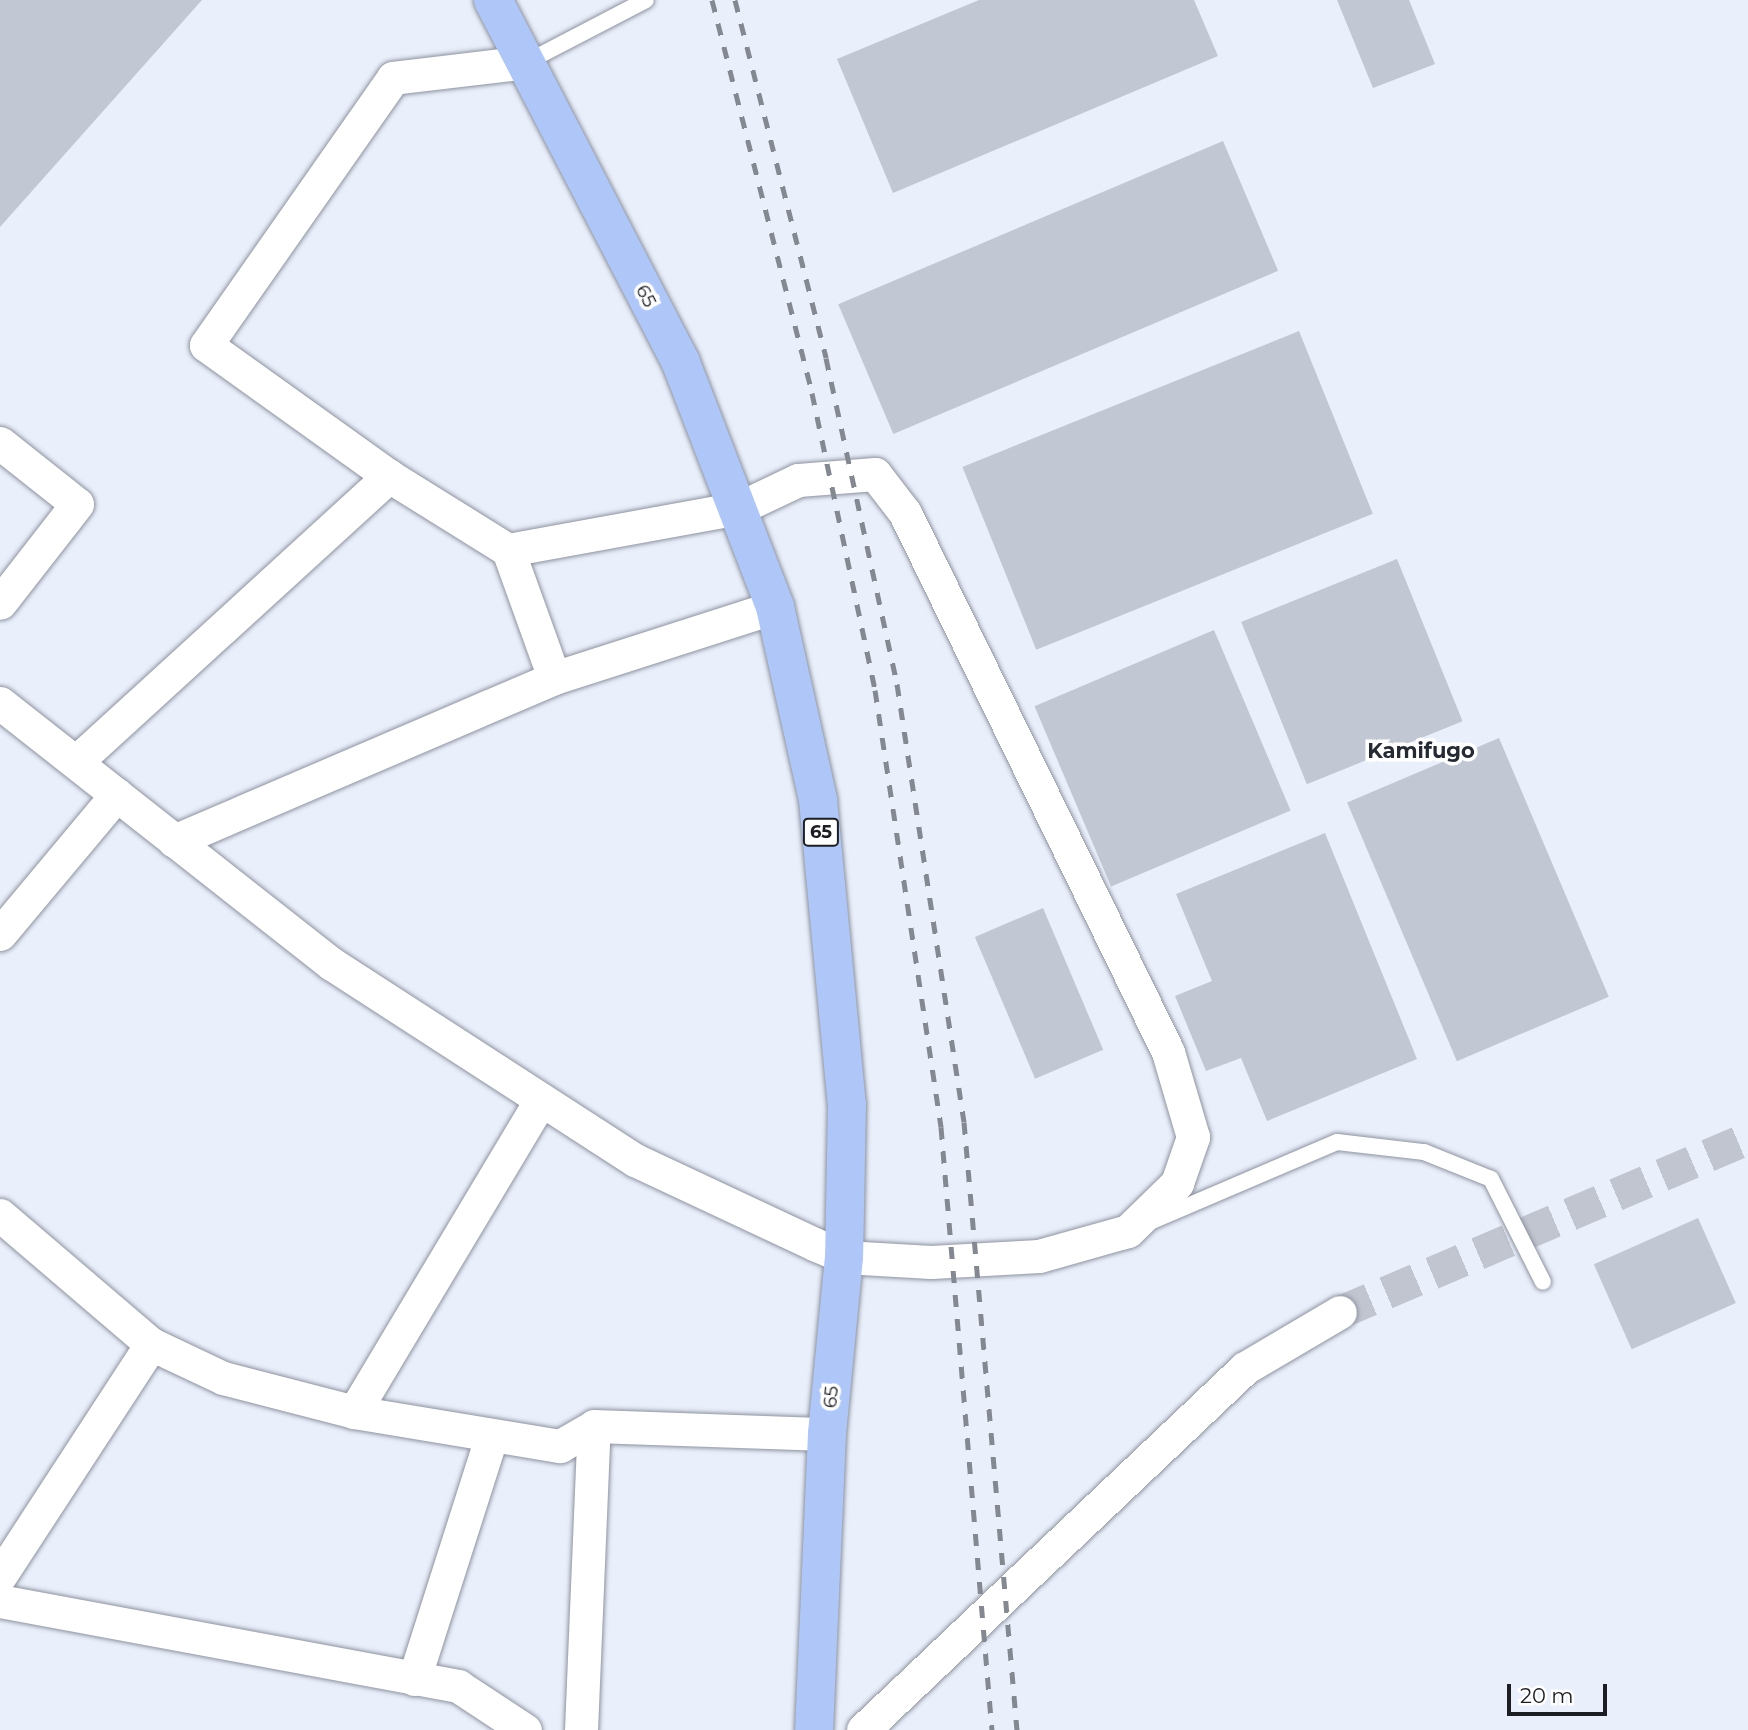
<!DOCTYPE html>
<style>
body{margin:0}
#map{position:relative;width:1748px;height:1730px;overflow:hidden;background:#e9effb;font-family:Montserrat,sans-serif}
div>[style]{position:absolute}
.building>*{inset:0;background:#c1c7d3;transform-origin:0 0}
.minor-tunnel>*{height:33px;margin-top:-16.5px;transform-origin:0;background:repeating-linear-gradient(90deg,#c0c5d0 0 33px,transparent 0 50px)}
.roads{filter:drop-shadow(0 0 2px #8e939f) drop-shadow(0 0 2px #8e939f)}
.service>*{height:16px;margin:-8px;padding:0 8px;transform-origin:8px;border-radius:8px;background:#fff}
.minor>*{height:33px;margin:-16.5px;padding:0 16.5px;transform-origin:16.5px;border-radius:16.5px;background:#fff}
.primary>*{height:38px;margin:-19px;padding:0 19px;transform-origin:19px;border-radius:19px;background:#afc7f8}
.rail>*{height:5px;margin-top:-2.5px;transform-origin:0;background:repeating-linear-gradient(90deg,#848891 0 12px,transparent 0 24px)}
span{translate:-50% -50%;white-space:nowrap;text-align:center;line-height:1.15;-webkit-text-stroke:7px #fff;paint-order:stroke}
.shield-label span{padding:2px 5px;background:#fff;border:2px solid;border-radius:5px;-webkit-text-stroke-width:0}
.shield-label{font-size:18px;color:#1c1e23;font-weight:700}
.street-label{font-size:19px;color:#1c1e23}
.neighbourhood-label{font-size:21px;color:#262a33;font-weight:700}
.scale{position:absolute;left:1507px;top:1684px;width:100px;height:32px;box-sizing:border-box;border:4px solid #1c1e23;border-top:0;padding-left:9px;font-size:21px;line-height:24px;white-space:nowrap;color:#1c1e23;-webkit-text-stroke:5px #fff;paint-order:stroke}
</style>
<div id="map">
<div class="building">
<i style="clip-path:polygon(0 0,202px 0,0 227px)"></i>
<i style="clip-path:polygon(979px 0,1194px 0,1218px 56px,893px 193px,837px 59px)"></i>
<i style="clip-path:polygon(1337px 0,1409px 0,1435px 64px,1373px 88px)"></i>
<i style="left:1223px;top:141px;width:141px;height:418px;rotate:67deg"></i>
<i style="left:1299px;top:331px;width:197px;height:363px;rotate:68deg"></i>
<i style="left:1397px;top:559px;width:175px;height:168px;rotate:68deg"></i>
<i style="left:1214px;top:630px;width:196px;height:195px;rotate:67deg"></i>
<i style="left:1499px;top:738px;width:281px;height:165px;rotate:67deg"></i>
<i style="clip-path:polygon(1325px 833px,1417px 1059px,1267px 1121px,1241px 1058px,1206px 1071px,1175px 996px,1212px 981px,1176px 894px)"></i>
<i style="left:1043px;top:908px;width:154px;height:74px;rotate:67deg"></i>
<i style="left:1698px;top:1218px;width:93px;height:114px;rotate:66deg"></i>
</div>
<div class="minor-tunnel">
<i style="left:1340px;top:1312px;width:444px;rotate:-23.1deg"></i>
</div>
<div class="roads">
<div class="service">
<i style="left:527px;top:62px;width:134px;rotate:-27.5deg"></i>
<i style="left:1150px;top:1222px;width:203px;rotate:-23.2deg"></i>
<i style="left:1337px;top:1142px;width:88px;rotate:6.6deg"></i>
<i style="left:1424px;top:1152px;width:72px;rotate:21.9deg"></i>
<i style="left:1491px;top:1179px;width:115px;rotate:63.2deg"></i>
</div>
<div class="minor">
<i style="left:527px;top:62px;width:135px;rotate:173.2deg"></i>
<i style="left:393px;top:78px;width:326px;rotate:125deg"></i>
<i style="left:206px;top:345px;width:225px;rotate:35.6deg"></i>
<i style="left:389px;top:476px;width:140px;rotate:31.9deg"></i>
<i style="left:508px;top:550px;width:136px;rotate:70.2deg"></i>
<i style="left:0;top:443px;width:98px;rotate:38.4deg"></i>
<i style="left:77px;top:504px;width:125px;rotate:127.9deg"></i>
<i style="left:0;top:703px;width:422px;rotate:38.2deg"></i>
<i style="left:332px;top:964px;width:361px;rotate:32.9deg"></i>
<i style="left:635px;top:1160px;width:198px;rotate:25.1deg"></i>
<i style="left:814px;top:1244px;width:33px;rotate:23deg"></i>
<i style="left:844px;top:1257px;width:87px;rotate:3.3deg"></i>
<i style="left:931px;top:1262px;width:108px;rotate:-3.2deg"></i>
<i style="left:1039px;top:1256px;width:92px;rotate:-15.7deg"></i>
<i style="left:1128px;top:1231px;width:69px;rotate:-44.4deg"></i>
<i style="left:1177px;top:1183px;width:49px;rotate:-70.8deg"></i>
<i style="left:1193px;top:1137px;width:89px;rotate:-106.4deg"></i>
<i style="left:1168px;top:1052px;width:600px;rotate:-116.01deg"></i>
<i style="left:905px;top:513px;width:49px;rotate:-127.6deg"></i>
<i style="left:875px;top:474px;width:77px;rotate:175.5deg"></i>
<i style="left:798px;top:480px;width:65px;rotate:154.6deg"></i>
<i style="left:739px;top:508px;width:235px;rotate:169.7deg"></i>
<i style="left:77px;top:761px;width:423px;rotate:-42.4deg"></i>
<i style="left:174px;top:841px;width:413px;rotate:-23.2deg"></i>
<i style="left:554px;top:678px;width:232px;rotate:-17.8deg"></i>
<i style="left:0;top:934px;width:182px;rotate:-50.1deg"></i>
<i style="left:0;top:1215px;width:199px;rotate:40.5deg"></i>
<i style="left:151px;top:1344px;width:80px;rotate:25.3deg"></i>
<i style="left:223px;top:1378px;width:135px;rotate:14.5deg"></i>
<i style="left:354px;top:1412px;width:209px;rotate:9.4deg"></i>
<i style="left:560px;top:1446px;width:39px;rotate:-30deg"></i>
<i style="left:594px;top:1426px;width:233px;rotate:2deg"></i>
<i style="left:354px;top:1412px;width:364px;rotate:-59.1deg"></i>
<i style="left:0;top:1576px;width:277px;rotate:-56.9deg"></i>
<i style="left:0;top:1601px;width:466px;rotate:10.5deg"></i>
<i style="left:458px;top:1686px;width:80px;rotate:33.3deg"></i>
<i style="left:414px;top:1679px;width:256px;rotate:-72.3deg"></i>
<i style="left:581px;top:1730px;width:304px;rotate:-87.6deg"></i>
<i style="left:863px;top:1730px;width:526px;rotate:-43.46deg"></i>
<i style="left:1245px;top:1368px;width:110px;rotate:-30.5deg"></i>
</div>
<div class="primary">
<i style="left:493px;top:0;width:409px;rotate:62.6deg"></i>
<i style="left:681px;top:363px;width:261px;rotate:68.9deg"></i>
<i style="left:775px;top:607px;width:198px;rotate:77.4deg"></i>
<i style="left:818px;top:800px;width:305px;rotate:84.6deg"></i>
<i style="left:847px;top:1104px;width:153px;rotate:91.1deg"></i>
<i style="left:844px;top:1257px;width:178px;rotate:95.5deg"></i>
<i style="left:827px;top:1434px;width:296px;rotate:92.5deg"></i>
</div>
</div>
<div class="rail">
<i style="left:712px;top:0;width:406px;rotate:75.7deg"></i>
<i style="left:812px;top:393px;width:304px;rotate:78deg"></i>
<i style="left:875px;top:690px;width:442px;rotate:81.4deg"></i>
<i style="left:941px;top:1127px;width:605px;rotate:85.17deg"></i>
<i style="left:735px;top:0;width:369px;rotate:75.7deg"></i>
<i style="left:826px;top:358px;width:334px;rotate:77.7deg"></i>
<i style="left:897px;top:684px;width:443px;rotate:81.3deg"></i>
<i style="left:964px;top:1122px;width:610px;rotate:85.02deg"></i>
</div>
<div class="shield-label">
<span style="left:821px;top:832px">65</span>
</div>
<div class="street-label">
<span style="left:646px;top:296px;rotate:63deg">65</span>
<span style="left:831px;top:1397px;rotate:-85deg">65</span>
</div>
<div class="neighbourhood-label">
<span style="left:1421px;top:751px">Kamifugo</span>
</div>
<div class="scale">20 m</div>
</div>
